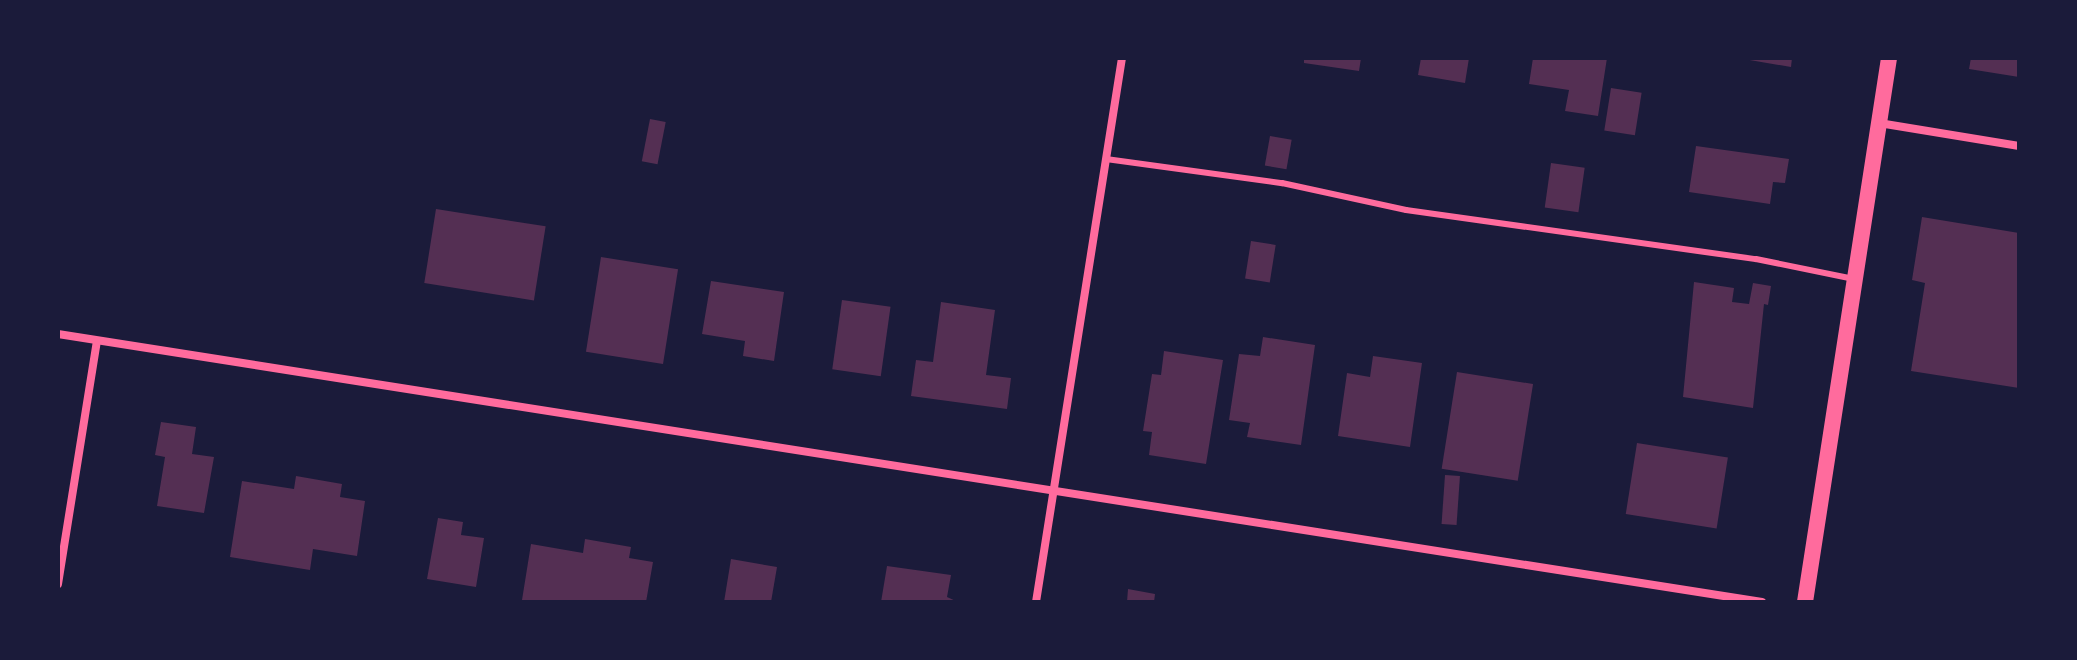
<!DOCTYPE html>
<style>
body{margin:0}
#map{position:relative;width:2077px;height:660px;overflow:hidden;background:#1b1b3a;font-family:Figtree,sans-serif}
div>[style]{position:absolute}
.building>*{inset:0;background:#542f53;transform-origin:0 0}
.service>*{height:6px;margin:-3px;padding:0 3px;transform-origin:3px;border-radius:3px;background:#ff6b9d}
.minor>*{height:8px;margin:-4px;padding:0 4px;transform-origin:4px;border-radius:4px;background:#ff6b9d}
.secondary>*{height:16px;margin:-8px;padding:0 8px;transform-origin:8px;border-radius:8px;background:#ff6b9d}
span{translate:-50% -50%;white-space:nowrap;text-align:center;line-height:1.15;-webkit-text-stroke:7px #1b1b3a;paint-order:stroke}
.frame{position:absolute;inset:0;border:60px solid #1b1b3a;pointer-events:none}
</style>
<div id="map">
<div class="building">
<i style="clip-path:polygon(1304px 58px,1361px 58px,1359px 71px,1304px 63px)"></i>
<i style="clip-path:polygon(1421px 58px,1469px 58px,1465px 83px,1418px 75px)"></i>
<i style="clip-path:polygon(1533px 58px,1607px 58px,1598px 116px,1565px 111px,1569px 90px,1529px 84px)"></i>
<i style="clip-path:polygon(1738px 58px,1792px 58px,1791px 67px)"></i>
<i style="clip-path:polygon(1971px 58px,2019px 58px,2019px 77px,1969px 69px)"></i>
<i style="left:1611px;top:88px;width:31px;height:43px;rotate:9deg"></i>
<i style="left:650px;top:119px;width:16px;height:43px;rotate:11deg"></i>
<i style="left:1270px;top:136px;width:22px;height:30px;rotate:10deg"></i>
<i style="clip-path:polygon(1696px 146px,1789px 159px,1785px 183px,1773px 182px,1770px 204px,1689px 192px)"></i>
<i style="left:1551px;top:163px;width:34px;height:45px;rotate:8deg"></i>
<i style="left:436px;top:209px;width:111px;height:75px;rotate:9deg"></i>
<i style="clip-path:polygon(1922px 217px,2019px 233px,2019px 388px,1911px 371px,1925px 283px,1912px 280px)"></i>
<i style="left:1251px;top:241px;width:25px;height:38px;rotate:9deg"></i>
<i style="left:601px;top:257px;width:78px;height:96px;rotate:9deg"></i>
<i style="clip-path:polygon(711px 281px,784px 292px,774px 361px,743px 356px,745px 341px,702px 334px)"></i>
<i style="clip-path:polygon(1694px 282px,1734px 288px,1732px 302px,1749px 304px,1753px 283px,1771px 286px,1768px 305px,1764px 304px,1753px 408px,1683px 397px)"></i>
<i style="left:842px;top:300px;width:49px;height:70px;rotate:8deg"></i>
<i style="clip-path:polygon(941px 302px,995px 310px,986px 375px,1011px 378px,1007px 409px,911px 396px,916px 360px,933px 362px)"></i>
<i style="clip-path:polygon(1263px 337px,1315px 345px,1301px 445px,1247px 437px,1250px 423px,1229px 420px,1239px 354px,1260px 356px)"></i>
<i style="clip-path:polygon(1164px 351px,1223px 360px,1206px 464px,1149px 455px,1152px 432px,1143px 431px,1152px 374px,1161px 375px)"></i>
<i style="clip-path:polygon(1373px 356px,1422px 363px,1410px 447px,1338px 436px,1347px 373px,1370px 377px)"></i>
<i style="left:1457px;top:372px;width:77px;height:98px;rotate:9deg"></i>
<i style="clip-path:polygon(161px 422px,196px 427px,192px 454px,214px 457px,204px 513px,157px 506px,165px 457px,155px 455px)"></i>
<i style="left:1637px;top:443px;width:92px;height:72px;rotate:9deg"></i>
<i style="left:1445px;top:475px;width:15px;height:49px;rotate:4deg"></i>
<i style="clip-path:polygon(296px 476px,342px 484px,340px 497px,365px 501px,357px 556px,313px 549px,310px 570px,230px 557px,242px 481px,294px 489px)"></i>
<i style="clip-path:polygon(438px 518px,463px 522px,461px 535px,484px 538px,476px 587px,427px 579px)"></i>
<i style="clip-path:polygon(585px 539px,631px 547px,629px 558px,653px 562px,646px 602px,522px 600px,531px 544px,583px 553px)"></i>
<i style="clip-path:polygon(731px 559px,777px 567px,771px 602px,724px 602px)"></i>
<i style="clip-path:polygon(887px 566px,951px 575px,947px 597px,958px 602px,881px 602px)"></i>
<i style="clip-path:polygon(1128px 589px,1155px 594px,1154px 602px,1127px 602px)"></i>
</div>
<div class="service">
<i style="left:1106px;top:159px;width:178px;rotate:7.8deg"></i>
<i style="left:1282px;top:183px;width:127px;rotate:12.3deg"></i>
<i style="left:1406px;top:210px;width:353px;rotate:8deg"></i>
<i style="left:1756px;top:259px;width:100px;rotate:11.5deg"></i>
</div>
<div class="minor">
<i style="left:1879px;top:123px;width:142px;rotate:9.3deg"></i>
<i style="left:58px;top:334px;width:1725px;rotate:8.94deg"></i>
<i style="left:58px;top:584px;width:246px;rotate:-80.9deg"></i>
<i style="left:1036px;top:602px;width:551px;rotate:-81.02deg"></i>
</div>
<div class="secondary">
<i style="left:1805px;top:602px;width:550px;rotate:-81.22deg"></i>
</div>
<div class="frame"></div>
</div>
